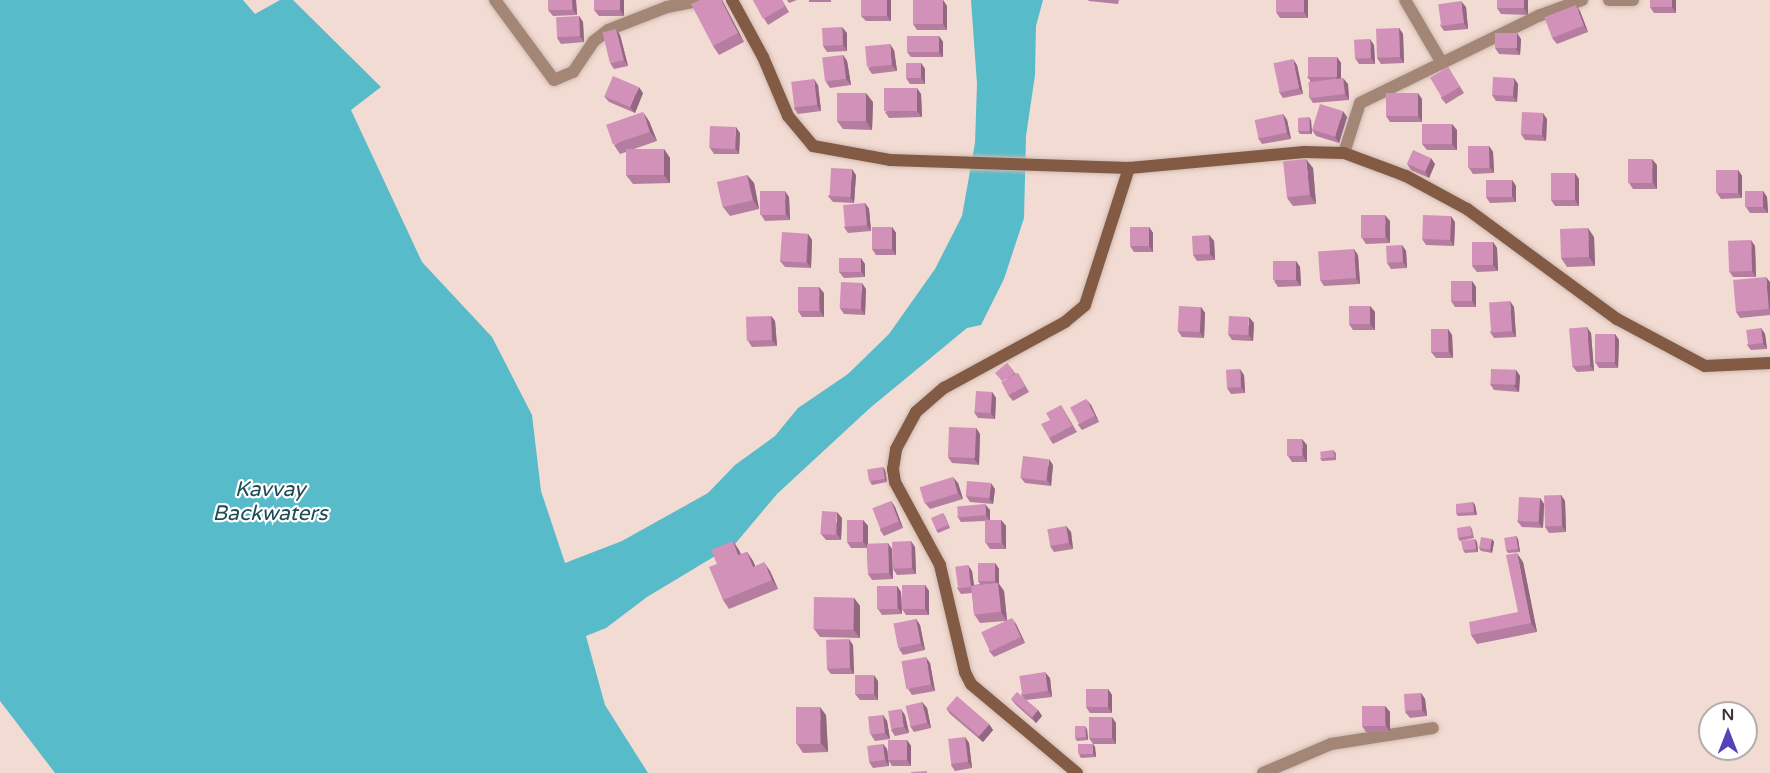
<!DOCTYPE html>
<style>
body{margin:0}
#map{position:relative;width:1770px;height:773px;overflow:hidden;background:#f2dbd2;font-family:"Varela Round",sans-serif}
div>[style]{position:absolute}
.water>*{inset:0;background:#58bbca}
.roads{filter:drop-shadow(0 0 2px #cebab2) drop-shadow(0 0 2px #cebab2)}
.minor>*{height:12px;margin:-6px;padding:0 6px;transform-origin:6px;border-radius:6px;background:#a38676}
.secondary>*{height:12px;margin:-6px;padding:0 6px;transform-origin:6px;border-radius:6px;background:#835a43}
.wall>*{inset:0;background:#b57d9f;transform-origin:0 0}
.shaded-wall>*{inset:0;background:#936682}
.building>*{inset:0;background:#d291b9;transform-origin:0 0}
span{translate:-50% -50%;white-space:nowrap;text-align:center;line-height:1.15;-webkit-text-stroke:4.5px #fff;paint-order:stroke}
.water-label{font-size:21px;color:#1f4b52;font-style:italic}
.north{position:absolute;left:1698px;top:701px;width:60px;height:60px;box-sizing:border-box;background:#fff;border:2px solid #b2aead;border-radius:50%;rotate:0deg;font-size:16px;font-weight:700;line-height:24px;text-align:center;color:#3e3532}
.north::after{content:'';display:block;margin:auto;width:21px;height:27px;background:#5741b9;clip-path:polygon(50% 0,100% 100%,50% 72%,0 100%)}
</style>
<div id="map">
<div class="water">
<i style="clip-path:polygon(0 0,243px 0,255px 14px,280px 0,293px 0,381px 87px,351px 110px,422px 262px,492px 337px,532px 415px,541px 491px,565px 563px,622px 541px,708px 493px,735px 465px,775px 436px,798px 408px,848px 374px,889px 334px,935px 269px,962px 216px,975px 143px,977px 84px,971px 0,1043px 0,1036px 26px,1035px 75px,1026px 136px,1024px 218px,1004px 279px,981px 325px,967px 328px,870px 408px,777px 494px,735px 544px,647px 597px,606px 628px,586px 636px,605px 705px,648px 773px,55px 773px,0 701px)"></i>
</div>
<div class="roads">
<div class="minor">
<i style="left:495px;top:0;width:99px;rotate:53.6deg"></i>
<i style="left:554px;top:80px;width:21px;rotate:-23deg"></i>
<i style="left:573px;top:72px;width:37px;rotate:-56deg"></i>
<i style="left:594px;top:41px;width:18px;rotate:-38deg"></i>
<i style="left:608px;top:30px;width:63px;rotate:-21.3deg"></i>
<i style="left:667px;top:7px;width:36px;rotate:-11deg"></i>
<i style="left:1405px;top:0;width:73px;rotate:59.6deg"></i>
<i style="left:1609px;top:0;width:24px"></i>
<i style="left:1344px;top:153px;width:52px;rotate:-72.3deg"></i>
<i style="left:1360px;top:103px;width:198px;rotate:-26deg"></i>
<i style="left:1538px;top:16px;width:47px;rotate:-20deg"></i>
<i style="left:1263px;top:773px;width:74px;rotate:-23.1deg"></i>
<i style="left:1331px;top:744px;width:103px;rotate:-8.9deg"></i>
</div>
<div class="secondary">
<i style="left:732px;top:0;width:65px;rotate:61.5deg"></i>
<i style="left:763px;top:57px;width:64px;rotate:67deg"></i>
<i style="left:788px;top:116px;width:39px;rotate:50deg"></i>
<i style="left:813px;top:146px;width:78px;rotate:10.3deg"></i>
<i style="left:890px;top:160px;width:239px;rotate:1.9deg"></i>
<i style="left:1129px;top:168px;width:176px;rotate:-5.2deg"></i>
<i style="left:1304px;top:152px;width:40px;rotate:1.4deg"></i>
<i style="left:1344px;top:153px;width:66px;rotate:20.4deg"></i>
<i style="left:1406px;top:176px;width:69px;rotate:28.4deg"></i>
<i style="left:1467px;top:209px;width:186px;rotate:36.3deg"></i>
<i style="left:1617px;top:319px;width:100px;rotate:28.1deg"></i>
<i style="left:1705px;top:366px;width:65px;rotate:-2.6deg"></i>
<i style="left:1077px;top:773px;width:138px;rotate:-140deg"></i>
<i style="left:971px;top:684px;width:13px;rotate:-117deg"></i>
<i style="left:965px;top:672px;width:110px;rotate:-103.2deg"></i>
<i style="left:940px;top:565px;width:94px;rotate:-118.5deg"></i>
<i style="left:895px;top:482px;width:13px;rotate:-99deg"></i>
<i style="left:893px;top:469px;width:20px;rotate:-81deg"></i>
<i style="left:896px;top:449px;width:42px;rotate:-61.6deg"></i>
<i style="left:916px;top:412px;width:37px;rotate:-41deg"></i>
<i style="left:944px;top:388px;width:138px;rotate:-28.6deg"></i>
<i style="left:1065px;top:322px;width:26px;rotate:-40deg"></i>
<i style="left:1085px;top:305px;width:144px;rotate:-72.2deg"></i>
</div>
</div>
<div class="wall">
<i style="clip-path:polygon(548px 0,576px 0,577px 15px,553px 16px,548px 10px)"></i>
<i style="clip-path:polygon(624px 0,624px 16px,599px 16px,594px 10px)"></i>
<i style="clip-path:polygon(722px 0,744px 42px,719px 55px,713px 46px)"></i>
<i style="clip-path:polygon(753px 0,782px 0,789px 12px,768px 25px)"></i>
<i style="clip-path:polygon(787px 0,797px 0,789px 3px)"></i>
<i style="left:809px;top:0;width:22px;height:2px"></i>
<i style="clip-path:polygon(891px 0,891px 21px,866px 21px,861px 16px)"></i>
<i style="clip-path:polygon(943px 0,947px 6px,947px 30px,917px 30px,913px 24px)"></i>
<i style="clip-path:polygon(1088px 0,1119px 0,1118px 4px,1089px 1px)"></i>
<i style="clip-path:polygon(1276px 0,1308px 0,1308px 18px,1280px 18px,1276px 12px)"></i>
<i style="clip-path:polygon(1497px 0,1528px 0,1528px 15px,1501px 14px,1497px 8px)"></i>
<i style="clip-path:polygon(1650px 0,1676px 0,1676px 13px,1654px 13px,1650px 7px)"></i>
<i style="clip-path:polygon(1466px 7px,1468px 29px,1444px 31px,1440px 25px)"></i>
<i style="clip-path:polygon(1580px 11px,1588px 32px,1557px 44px,1552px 38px)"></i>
<i style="clip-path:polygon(579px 16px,583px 22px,584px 42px,561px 44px,557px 38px)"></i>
<i style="clip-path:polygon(1399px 28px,1403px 34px,1404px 63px,1381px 64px,1377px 58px)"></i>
<i style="clip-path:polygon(616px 29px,620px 35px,628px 66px,614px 69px,610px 63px)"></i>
<i style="clip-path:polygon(847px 33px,847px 51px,827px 52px,823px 46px)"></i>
<i style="clip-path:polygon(939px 36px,943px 42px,943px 57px,911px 57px,907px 52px)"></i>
<i style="clip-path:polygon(1521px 39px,1520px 55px,1499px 54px,1495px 48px)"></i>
<i style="clip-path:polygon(1374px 45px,1375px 64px,1359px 64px,1355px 58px)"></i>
<i style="clip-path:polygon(894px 50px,897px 71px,872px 74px,868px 68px)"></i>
<i style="clip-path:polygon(843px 55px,847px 61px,851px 85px,830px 88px,826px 82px)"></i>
<i style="clip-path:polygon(1337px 57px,1341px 63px,1341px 78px,1348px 84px,1349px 100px,1313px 103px,1309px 97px,1310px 80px,1307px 77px)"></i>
<i style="clip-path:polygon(921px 63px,925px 69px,925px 84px,910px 84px,906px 78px)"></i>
<i style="clip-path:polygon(1297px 65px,1303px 94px,1283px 98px,1279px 92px)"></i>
<i style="clip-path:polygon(1448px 67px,1464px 93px,1446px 104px,1441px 98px)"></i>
<i style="clip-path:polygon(1518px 84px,1517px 102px,1496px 101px,1492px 95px)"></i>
<i style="clip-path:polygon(818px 85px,821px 111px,798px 114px,794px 108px)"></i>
<i style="clip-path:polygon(643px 93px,635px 113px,609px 102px,604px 96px)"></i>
<i style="clip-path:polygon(921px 94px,922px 117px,889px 118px,885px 112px)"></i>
<i style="clip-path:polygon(1422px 99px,1422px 122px,1390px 122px,1386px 116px)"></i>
<i style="clip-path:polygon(873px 102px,872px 130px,843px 129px,837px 121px)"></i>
<i style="clip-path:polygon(1283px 114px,1287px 120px,1291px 139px,1262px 144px,1258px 138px)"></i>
<i style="clip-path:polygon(1347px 117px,1339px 143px,1316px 136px,1312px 130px)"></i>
<i style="clip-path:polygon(1547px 119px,1546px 141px,1525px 140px,1521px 134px)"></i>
<i style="clip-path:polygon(1311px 120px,1312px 134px,1300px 134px,1298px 131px)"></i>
<i style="clip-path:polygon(649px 121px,657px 141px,634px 149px,664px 149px,670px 158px,670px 183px,633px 184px,626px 175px,626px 152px,620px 154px,614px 145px)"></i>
<i style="clip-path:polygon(1457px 130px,1457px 150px,1427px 150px,1422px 144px)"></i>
<i style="clip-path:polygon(740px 133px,739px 154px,714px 154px,710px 148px)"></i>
<i style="clip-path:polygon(1489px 146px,1493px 152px,1494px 173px,1473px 174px,1469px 168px)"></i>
<i style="clip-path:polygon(1407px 164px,1435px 164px,1429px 178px,1411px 170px)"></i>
<i style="clip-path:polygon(1657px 165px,1657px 189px,1633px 189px,1629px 183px)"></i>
<i style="clip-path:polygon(1313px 168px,1316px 204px,1293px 206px,1287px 198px)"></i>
<i style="clip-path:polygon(1738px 170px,1742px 176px,1742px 198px,1721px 199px,1717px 193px)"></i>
<i style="clip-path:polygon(747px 175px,754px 183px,759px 209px,730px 216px,723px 207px)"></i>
<i style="clip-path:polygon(856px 175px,854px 203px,833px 202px,828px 196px)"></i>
<i style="clip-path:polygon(1579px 179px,1579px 206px,1555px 206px,1551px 200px)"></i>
<i style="clip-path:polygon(1512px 180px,1516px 186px,1516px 202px,1490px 203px,1486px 197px)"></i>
<i style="clip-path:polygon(1763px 191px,1767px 197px,1768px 213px,1750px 213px,1746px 207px)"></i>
<i style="clip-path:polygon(789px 197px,790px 220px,765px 221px,761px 215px)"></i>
<i style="clip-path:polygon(865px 203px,869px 209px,871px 231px,848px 233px,844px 227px)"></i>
<i style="clip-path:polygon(1390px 221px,1390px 243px,1366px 244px,1362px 238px)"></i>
<i style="clip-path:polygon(1455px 222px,1454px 246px,1426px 245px,1422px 239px)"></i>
<i style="clip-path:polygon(892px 227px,896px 233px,896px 255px,876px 255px,872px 249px)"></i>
<i style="clip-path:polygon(1149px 227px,1153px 233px,1153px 252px,1134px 252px,1130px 246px)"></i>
<i style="clip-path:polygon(808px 234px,812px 240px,811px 268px,785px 267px,780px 261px)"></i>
<i style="clip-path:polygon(1209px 235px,1214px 241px,1215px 260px,1197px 261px,1193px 255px)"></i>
<i style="clip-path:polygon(1594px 237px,1595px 266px,1567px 267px,1561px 258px)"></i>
<i style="clip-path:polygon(1493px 242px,1497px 248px,1498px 271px,1477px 272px,1472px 266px)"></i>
<i style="clip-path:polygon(1402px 245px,1406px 251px,1407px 268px,1391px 269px,1387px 263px)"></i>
<i style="clip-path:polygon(1755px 246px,1756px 277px,1733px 277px,1729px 271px)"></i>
<i style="clip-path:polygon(1358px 255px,1360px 284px,1324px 286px,1320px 280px)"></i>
<i style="clip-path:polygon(1296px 261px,1300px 267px,1301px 286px,1278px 287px,1274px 281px)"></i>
<i style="clip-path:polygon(865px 264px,865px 277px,844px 278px,839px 272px)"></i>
<i style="clip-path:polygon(1472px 281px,1476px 287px,1476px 307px,1455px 307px,1451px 301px)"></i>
<i style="clip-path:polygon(1770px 282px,1770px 315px,1740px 318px,1736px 312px)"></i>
<i style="clip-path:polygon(866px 289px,865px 315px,844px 314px,840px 308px)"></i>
<i style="clip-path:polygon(824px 293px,824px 317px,802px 317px,798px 311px)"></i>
<i style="clip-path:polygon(1370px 306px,1375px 312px,1375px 330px,1353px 330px,1349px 324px)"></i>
<i style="clip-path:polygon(1201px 307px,1205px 313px,1204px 338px,1182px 337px,1178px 331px)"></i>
<i style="clip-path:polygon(1514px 307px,1516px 337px,1494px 338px,1490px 332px)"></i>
<i style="clip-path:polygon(771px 316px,775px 321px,777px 346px,752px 347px,748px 341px)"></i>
<i style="clip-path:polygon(1254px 323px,1253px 341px,1232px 340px,1228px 334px)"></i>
<i style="clip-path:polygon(1761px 328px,1765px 334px,1767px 349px,1751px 350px,1747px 345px)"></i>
<i style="clip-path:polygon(1448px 329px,1452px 335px,1453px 358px,1436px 358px,1431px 352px)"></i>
<i style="clip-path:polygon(1591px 333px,1594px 371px,1577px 372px,1572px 366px)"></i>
<i style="clip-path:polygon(1615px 334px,1619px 340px,1618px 368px,1599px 368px,1595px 362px)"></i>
<i style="clip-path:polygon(1007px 363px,1016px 374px,1018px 373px,1029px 392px,1013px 401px,1008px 395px)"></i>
<i style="clip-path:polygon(1516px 370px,1520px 376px,1519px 392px,1494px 390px,1490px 384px)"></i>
<i style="clip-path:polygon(1244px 375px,1245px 393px,1231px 394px,1227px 388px)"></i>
<i style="clip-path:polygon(992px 392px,996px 398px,995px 419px,978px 418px,974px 412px)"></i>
<i style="clip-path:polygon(1061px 405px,1077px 432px,1053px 444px,1049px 438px,1050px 420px)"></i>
<i style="clip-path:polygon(1091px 405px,1099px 422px,1082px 430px,1078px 425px)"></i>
<i style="clip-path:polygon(976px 428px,980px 434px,979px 465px,952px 463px,948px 457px)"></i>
<i style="clip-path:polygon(1307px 445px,1307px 462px,1292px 462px,1288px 456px)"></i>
<i style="clip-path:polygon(1333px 450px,1336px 453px,1336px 460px,1322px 461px,1320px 458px)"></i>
<i style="clip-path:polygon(1053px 465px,1051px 486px,1025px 483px,1021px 478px)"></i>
<i style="clip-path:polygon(883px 467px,885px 470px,887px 482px,872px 485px,870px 482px)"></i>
<i style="clip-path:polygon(958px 483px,963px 499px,930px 509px,925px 503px)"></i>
<i style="clip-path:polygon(995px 489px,993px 504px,970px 502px,966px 496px)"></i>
<i style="clip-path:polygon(1561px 495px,1565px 501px,1566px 532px,1549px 533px,1545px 527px)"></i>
<i style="clip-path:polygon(1540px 498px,1544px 504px,1543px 528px,1522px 527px,1517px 521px)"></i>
<i style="clip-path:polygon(891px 501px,895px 507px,903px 528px,884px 536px,880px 530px)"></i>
<i style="clip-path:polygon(1473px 502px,1475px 505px,1477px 515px,1458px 516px,1456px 513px)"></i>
<i style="clip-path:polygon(990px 510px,990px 520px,1001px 520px,1006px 526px,1006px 549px,990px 549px,986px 543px,985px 521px,961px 522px,957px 516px)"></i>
<i style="clip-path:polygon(943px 513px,945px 516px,950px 528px,938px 533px,936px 530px)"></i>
<i style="clip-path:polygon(842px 518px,841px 540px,826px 540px,821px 534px)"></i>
<i style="clip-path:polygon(863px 520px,868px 526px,868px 544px,892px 549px,893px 579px,872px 580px,868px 574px,867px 548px,851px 548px,847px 542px)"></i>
<i style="clip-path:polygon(1066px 526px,1071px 532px,1073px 549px,1054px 552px,1050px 546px)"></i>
<i style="clip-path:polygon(1470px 526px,1472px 529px,1474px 538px,1460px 541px,1458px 538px)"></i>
<i style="clip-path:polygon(1516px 536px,1518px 539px,1520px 552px,1508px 553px,1506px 550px)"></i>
<i style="clip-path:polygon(1475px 539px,1477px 542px,1478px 552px,1465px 553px,1463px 550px)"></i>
<i style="clip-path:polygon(1492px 539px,1494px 542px,1492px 553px,1481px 551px,1479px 548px)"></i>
<i style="clip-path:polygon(733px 541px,741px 554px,747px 552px,753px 561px,755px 566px,770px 571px,778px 589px,729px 609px,723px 600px,717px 564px)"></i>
<i style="clip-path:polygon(915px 547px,916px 574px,897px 575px,893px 569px)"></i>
<i style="clip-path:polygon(1523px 562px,1537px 632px,1477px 644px,1471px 635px,1518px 612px)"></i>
<i style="clip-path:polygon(995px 563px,999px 569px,999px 584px,1004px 591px,1007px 620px,1016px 624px,1025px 643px,994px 657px,989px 651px,1005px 621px,980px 623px,974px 614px,972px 593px,961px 594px,957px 588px,972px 571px,974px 585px,980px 584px,978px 581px)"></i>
<i style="clip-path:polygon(925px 585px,929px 591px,929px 615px,906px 615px,902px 609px)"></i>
<i style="clip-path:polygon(897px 586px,901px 592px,902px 614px,882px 615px,878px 609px)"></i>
<i style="clip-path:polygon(854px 598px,860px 606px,860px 638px,820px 637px,814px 629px)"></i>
<i style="clip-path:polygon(916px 619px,920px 625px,925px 650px,903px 655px,899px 649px)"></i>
<i style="clip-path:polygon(853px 645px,854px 674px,831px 674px,827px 669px)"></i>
<i style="clip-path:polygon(930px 663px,935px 691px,912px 695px,908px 689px)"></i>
<i style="clip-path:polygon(1050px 678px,1052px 697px,1026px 700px,1038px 710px,1042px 716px,1036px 723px,1016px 705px,1011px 699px,1024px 699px,1021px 694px)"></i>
<i style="clip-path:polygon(878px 681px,878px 700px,860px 700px,855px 694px)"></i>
<i style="clip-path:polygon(1108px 689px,1112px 695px,1112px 713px,1090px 713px,1086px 707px)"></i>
<i style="clip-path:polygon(1421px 693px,1425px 699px,1427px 716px,1410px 718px,1405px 712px)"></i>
<i style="clip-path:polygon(922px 702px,927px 708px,931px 728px,914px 732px,910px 726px)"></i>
<i style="clip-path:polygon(1385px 706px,1390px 712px,1390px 732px,1366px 732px,1362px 726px)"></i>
<i style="clip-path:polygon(946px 708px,989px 724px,993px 730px,983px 742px,950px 714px)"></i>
<i style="clip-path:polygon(826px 715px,828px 752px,803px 753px,797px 744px)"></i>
<i style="clip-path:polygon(883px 715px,887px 721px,890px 739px,875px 741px,871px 735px)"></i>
<i style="clip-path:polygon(905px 715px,909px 733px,895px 736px,891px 730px)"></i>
<i style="clip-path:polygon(1116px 723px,1116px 744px,1093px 744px,1089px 738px)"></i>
<i style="clip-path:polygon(1087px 729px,1088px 740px,1077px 741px,1075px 738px)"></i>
<i style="clip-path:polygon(965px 737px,969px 743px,972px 768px,955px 771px,951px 765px)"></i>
<i style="clip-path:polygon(907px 740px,911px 746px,911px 766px,892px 766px,889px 761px,889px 766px,873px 768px,869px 762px,883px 744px,887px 749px,888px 755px)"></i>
<i style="clip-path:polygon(1093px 744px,1095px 747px,1096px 757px,1081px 758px,1079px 755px)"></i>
</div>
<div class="shaded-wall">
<i style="clip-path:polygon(572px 0,576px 0,577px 15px,573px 9px)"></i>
<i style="clip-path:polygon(620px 0,624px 0,624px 16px,620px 10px)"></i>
<i style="clip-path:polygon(721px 0,722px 0,744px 42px,738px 33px)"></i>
<i style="clip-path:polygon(887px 0,891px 0,891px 21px,887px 16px)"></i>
<i style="clip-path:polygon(943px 0,947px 6px,947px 30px,943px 24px)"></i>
<i style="clip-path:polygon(1304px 0,1308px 0,1308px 18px,1304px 12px)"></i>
<i style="clip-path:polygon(1524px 0,1528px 0,1528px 15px,1524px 9px)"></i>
<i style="clip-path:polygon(1672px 0,1676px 0,1676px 13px,1672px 7px)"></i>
<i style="clip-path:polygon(1461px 1px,1466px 7px,1468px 29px,1464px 23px)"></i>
<i style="clip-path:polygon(1576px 5px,1580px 11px,1588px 32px,1584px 26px)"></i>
<i style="clip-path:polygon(579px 16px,583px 22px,584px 42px,580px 36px)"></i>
<i style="clip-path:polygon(842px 27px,847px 33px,847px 51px,843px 45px)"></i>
<i style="clip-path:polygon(1399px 28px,1403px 34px,1404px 63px,1400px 57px)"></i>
<i style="clip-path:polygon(616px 29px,620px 35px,628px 66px,624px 60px)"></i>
<i style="clip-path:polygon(1517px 33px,1521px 39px,1520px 55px,1516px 49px)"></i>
<i style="clip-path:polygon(939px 36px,943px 42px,943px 57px,939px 52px)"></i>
<i style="clip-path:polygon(1370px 39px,1374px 45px,1375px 64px,1371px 58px)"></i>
<i style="clip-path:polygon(890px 44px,894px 50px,897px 71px,892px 65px)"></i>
<i style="clip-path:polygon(843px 55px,847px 61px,851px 85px,846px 79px)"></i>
<i style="clip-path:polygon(1337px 57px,1341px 63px,1341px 84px,1336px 78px)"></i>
<i style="clip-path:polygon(1293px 59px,1297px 65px,1303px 94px,1299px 88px)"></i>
<i style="clip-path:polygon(921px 63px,925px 69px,925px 84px,921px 78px)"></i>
<i style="clip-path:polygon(1343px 78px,1348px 84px,1349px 100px,1345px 94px)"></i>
<i style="clip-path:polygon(1514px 78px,1518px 84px,1517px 102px,1513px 96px)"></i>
<i style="clip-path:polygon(814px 79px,818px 85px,821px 111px,817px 105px)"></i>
<i style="clip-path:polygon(639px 87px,643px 93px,635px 113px,630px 107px)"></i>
<i style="clip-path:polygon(917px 88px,921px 94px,922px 117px,917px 111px)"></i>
<i style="clip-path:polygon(866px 93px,873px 102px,872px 130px,866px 121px)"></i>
<i style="clip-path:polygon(1418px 93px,1422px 99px,1422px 122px,1418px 116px)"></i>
<i style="clip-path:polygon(1343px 111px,1347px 117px,1339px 143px,1335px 137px)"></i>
<i style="clip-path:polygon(643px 112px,649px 121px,657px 141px,650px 132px)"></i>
<i style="clip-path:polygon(1543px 113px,1547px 119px,1546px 141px,1542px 135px)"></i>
<i style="clip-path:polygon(1283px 114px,1287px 120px,1291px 139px,1287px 133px)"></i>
<i style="clip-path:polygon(1309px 117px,1311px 120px,1312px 134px,1310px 131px)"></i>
<i style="clip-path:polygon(1452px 124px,1457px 130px,1457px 150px,1452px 144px)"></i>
<i style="clip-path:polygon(736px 127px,740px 133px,739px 154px,735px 148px)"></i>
<i style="clip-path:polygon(1489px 146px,1493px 152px,1494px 173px,1490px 167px)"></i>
<i style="clip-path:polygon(664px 149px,670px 158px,670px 183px,664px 175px)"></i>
<i style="clip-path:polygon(1431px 158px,1435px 164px,1429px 178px,1425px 172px)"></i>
<i style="clip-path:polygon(1306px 159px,1313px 168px,1316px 204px,1310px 195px)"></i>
<i style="clip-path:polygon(1652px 159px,1657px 165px,1657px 189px,1653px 183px)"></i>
<i style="clip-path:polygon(852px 169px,856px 175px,854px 203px,850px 197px)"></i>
<i style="clip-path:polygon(1738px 170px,1742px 176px,1742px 198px,1738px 192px)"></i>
<i style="clip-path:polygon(1575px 173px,1579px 179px,1579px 206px,1575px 200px)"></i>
<i style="clip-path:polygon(747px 175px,754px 183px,759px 209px,753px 200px)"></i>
<i style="clip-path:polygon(1512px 180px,1516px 186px,1516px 202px,1512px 196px)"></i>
<i style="clip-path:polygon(785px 191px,789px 197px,790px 220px,786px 214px)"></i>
<i style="clip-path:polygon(1763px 191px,1767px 197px,1768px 213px,1763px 207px)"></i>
<i style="clip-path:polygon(865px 203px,869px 209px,871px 231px,867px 225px)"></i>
<i style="clip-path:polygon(1385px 215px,1390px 221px,1390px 243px,1386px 237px)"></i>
<i style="clip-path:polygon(1451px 216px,1455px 222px,1454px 246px,1450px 240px)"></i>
<i style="clip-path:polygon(892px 227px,896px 233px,896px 255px,892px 249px)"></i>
<i style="clip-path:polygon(1149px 227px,1153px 233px,1153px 252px,1149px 246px)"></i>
<i style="clip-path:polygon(1588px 228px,1594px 237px,1595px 266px,1589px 257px)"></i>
<i style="clip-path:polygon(808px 234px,812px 240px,811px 268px,807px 262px)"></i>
<i style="clip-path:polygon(1209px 235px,1214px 241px,1215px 260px,1210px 254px)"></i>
<i style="clip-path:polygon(1751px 240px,1755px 246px,1756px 277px,1752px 271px)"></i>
<i style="clip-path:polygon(1493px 242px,1497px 248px,1498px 271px,1493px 265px)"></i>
<i style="clip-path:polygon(1402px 245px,1406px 251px,1407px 268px,1403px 262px)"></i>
<i style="clip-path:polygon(1354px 249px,1358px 255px,1360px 284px,1356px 278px)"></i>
<i style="clip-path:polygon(861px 258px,865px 264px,865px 277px,861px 271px)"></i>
<i style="clip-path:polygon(1296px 261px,1300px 267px,1301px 286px,1296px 280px)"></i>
<i style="clip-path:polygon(1766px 277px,1770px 282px,1770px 310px,1769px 309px)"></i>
<i style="clip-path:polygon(1472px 281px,1476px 287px,1476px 307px,1472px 301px)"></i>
<i style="clip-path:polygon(862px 283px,866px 289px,865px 315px,861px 309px)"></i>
<i style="clip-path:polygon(819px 287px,824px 293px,824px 317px,820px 311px)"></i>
<i style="clip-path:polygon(1510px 301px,1514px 307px,1516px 337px,1512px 331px)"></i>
<i style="clip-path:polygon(1370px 306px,1375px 312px,1375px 330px,1370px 324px)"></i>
<i style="clip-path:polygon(1201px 307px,1205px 313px,1204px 338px,1200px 332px)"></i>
<i style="clip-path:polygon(771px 316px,775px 321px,777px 346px,772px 340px)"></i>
<i style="clip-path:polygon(1249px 317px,1254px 323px,1253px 341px,1249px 335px)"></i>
<i style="clip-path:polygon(1587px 327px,1591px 333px,1594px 371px,1590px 365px)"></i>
<i style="clip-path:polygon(1761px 328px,1765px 334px,1767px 349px,1763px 343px)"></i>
<i style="clip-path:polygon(1448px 329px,1452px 335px,1453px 358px,1449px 352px)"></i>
<i style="clip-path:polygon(1615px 334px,1619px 340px,1618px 368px,1614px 362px)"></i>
<i style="clip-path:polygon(1240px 369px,1244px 375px,1245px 393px,1241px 387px)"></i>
<i style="clip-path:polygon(1516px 370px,1520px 376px,1519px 392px,1514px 386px)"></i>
<i style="clip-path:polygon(992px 392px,996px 398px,995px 419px,991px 413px)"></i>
<i style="clip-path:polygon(1086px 399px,1091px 405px,1099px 422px,1095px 416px)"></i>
<i style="clip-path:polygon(976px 428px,980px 434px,979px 465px,974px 459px)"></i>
<i style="clip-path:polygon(1302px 439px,1307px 445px,1307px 462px,1303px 456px)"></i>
<i style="clip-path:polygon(1049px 459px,1053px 465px,1051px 486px,1047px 480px)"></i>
<i style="clip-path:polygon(883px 467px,885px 470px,887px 482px,885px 479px)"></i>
<i style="clip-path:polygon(953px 477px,958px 483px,963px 499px,958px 493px)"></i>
<i style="clip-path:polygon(991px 483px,995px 489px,993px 504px,989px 498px)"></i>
<i style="clip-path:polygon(1561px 495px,1565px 501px,1566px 532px,1562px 526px)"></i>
<i style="clip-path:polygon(1540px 498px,1544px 504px,1543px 528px,1538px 522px)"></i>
<i style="clip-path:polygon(891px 501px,895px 507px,903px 528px,899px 522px)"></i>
<i style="clip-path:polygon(1473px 502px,1475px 505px,1477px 515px,1474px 512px)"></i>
<i style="clip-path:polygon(985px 504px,990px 510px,990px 521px,986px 515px)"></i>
<i style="clip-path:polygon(837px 512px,842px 518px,841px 540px,837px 534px)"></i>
<i style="clip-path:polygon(863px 520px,868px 526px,868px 548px,863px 542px)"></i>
<i style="clip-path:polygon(1001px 520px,1006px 526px,1006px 549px,1002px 543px)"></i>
<i style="clip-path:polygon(1066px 526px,1071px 532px,1073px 549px,1069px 543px)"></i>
<i style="clip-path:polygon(1516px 536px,1518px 539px,1520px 552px,1518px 549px)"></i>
<i style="clip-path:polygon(1475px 539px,1477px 542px,1478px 552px,1476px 549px)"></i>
<i style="clip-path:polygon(1492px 539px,1494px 542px,1492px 553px,1490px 550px)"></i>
<i style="clip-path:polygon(733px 541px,739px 550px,745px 564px,738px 555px)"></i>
<i style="clip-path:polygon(911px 541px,915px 547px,916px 574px,912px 568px)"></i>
<i style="clip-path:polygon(888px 543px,892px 549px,893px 579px,889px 573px)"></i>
<i style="clip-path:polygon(747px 552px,753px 561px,759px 575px,753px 567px)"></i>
<i style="clip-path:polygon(1517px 553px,1523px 562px,1537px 632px,1531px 623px)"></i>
<i style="clip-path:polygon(764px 562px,770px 571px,778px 589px,772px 580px)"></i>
<i style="clip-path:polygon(995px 563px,999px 569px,999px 584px,1004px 591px,1007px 621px,1001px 612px,998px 586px,995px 581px)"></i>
<i style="clip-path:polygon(968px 565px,972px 571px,975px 593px,971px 587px)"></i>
<i style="clip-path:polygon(925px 585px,929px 591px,929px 615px,925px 609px)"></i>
<i style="clip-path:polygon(897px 586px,901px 592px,902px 614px,898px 608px)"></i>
<i style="clip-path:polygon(854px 598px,860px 606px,860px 638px,853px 629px)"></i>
<i style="clip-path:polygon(1012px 618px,1016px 624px,1025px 643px,1021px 637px)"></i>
<i style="clip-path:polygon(916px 619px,920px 625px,925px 650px,921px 644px)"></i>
<i style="clip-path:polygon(849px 639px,853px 645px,854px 674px,850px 668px)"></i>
<i style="clip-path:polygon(926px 657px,930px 663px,935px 691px,931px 685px)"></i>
<i style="clip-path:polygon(1045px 672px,1050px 678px,1052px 697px,1048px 691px)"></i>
<i style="clip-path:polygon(874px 675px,878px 681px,878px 700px,874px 694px)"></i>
<i style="clip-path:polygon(1108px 689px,1112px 695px,1112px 713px,1108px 707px)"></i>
<i style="clip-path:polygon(1421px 693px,1425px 699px,1427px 716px,1422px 710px)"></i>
<i style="clip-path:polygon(922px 702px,927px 708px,931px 728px,927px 722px)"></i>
<i style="clip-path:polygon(1385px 706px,1390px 712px,1390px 732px,1386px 726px)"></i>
<i style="clip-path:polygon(820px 707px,826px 715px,828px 752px,821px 743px)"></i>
<i style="clip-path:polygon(901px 709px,905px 715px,909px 733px,904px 727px)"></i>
<i style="clip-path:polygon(1038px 710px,1042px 716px,1036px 723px,1032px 717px)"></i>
<i style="clip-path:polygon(883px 715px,887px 721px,890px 739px,885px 733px)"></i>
<i style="clip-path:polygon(1112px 717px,1116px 723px,1116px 744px,1112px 738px)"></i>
<i style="clip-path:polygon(989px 724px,993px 730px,983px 742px,978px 737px)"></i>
<i style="clip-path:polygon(1085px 726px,1087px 729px,1088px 740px,1086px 737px)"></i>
<i style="clip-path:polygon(965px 737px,969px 743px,972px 768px,968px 762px)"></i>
<i style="clip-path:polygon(907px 740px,911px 746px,911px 766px,907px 760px)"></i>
<i style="clip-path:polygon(883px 744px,887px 749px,889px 766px,885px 760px)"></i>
<i style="clip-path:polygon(1093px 744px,1095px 747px,1096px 757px,1093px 754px)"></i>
</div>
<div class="building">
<i style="left:548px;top:0;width:24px;height:10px"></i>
<i style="left:594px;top:0;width:26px;height:10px"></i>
<i style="clip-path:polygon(700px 0,721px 0,738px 33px,713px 46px,691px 4px)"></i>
<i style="clip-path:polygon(753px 0,782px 0,785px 6px,763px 19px)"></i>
<i style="left:861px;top:0;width:26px;height:16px"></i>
<i style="left:913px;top:0;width:30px;height:24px"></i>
<i style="left:1276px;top:0;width:28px;height:12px"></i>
<i style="left:1497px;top:0;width:27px;height:8px"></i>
<i style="left:1650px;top:0;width:22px;height:7px"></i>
<i style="left:1461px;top:1px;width:22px;height:23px;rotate:82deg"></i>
<i style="left:1576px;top:5px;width:22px;height:34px;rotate:69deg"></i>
<i style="left:579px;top:16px;width:20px;height:23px;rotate:87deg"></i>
<i style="left:842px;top:27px;width:18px;height:20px;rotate:87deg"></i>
<i style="left:1399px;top:28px;width:29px;height:23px;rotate:88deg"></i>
<i style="left:616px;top:29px;width:32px;height:14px;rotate:76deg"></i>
<i style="left:1495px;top:33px;width:22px;height:15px"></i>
<i style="left:907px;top:36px;width:32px;height:16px"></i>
<i style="left:1370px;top:39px;width:19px;height:16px;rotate:87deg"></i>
<i style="left:890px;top:44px;width:21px;height:25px;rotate:85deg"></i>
<i style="left:843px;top:55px;width:24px;height:21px;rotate:83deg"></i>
<i style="left:1308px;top:57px;width:29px;height:20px"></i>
<i style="left:1293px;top:59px;width:30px;height:20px;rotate:78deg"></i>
<i style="left:906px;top:63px;width:15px;height:15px"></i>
<i style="left:1448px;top:67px;width:23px;height:21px;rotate:59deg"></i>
<i style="left:613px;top:76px;width:28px;height:22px;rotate:23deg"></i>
<i style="left:1493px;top:77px;width:21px;height:18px;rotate:3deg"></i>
<i style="left:1343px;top:78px;width:16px;height:35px;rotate:83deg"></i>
<i style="left:814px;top:79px;width:26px;height:23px;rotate:83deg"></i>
<i style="left:917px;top:88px;width:23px;height:33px;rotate:90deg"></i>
<i style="left:837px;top:93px;width:29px;height:28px"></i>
<i style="left:1386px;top:93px;width:32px;height:23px"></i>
<i style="left:1320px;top:104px;width:24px;height:27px;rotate:17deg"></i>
<i style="left:643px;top:112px;width:21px;height:39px;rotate:71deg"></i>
<i style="left:1522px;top:112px;width:21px;height:22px;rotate:3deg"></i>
<i style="left:1283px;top:114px;width:19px;height:29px;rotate:78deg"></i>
<i style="clip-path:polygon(1309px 117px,1310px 131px,1298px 131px,1298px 118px)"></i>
<i style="left:1422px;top:124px;width:30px;height:20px"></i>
<i style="left:710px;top:126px;width:26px;height:22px;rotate:2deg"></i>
<i style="left:1468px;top:146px;width:21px;height:22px"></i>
<i style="left:626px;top:149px;width:38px;height:26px"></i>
<i style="left:1413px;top:150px;width:20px;height:15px;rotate:24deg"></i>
<i style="left:1306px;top:159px;width:36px;height:23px;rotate:84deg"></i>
<i style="left:1628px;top:159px;width:24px;height:24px"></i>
<i style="left:831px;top:168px;width:21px;height:28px;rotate:3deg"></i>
<i style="left:1716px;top:170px;width:22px;height:23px"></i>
<i style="left:1551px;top:173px;width:24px;height:27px"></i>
<i style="left:747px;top:175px;width:26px;height:31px;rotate:77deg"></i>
<i style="left:1486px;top:180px;width:26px;height:17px"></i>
<i style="left:760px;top:191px;width:25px;height:24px"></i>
<i style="left:1745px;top:191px;width:18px;height:16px"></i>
<i style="left:865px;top:203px;width:22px;height:22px;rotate:85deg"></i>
<i style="left:1361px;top:215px;width:24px;height:23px"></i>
<i style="left:1423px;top:215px;width:28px;height:24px;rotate:2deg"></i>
<i style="left:872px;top:227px;width:20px;height:22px"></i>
<i style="left:1130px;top:227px;width:19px;height:19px"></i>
<i style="left:1588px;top:228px;width:29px;height:28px;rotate:88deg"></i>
<i style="left:782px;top:232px;width:26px;height:29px;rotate:4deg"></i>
<i style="left:1209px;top:235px;width:19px;height:17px;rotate:87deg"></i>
<i style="left:1751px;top:240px;width:31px;height:23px;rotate:88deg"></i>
<i style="left:1493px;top:242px;width:23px;height:21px;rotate:90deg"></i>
<i style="left:1402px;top:245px;width:17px;height:16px;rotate:87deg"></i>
<i style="left:1354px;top:249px;width:29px;height:36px;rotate:86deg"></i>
<i style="left:839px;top:258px;width:22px;height:14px"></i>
<i style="left:1296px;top:261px;width:19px;height:23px;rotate:90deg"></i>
<i style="left:1766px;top:277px;width:32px;height:33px;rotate:85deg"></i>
<i style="left:1451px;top:281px;width:21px;height:20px"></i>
<i style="left:841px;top:282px;width:21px;height:26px;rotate:3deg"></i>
<i style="left:798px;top:287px;width:21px;height:24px"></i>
<i style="left:1510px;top:301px;width:30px;height:21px;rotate:86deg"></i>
<i style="left:1179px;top:306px;width:22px;height:25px;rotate:3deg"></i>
<i style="left:1349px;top:306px;width:21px;height:18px"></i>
<i style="left:771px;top:316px;width:24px;height:25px;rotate:88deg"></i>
<i style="left:1229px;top:316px;width:20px;height:18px;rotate:3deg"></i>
<i style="left:1587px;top:327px;width:38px;height:18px;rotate:85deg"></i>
<i style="left:1761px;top:328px;width:15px;height:15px;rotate:82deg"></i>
<i style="left:1431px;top:329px;width:17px;height:23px"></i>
<i style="left:1595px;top:334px;width:20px;height:28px"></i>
<i style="clip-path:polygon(1007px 363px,1015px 373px,1010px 377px,1002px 381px,995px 373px)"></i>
<i style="left:1240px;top:369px;width:18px;height:14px;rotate:87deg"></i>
<i style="left:1491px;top:369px;width:25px;height:15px;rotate:2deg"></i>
<i style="left:1018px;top:373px;width:15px;height:19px;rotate:62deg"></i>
<i style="left:976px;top:391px;width:16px;height:21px;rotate:4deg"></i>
<i style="left:1086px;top:399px;width:19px;height:18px;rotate:62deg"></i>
<i style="clip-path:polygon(1061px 405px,1072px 426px,1049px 438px,1041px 424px,1050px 420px,1046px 413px)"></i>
<i style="left:949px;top:427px;width:27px;height:30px;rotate:2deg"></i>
<i style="left:1287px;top:439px;width:15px;height:17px"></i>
<i style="left:1333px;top:450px;width:7px;height:13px;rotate:82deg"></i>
<i style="left:1023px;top:456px;width:26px;height:22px;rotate:7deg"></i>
<i style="left:883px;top:467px;width:12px;height:16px;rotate:81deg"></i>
<i style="left:953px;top:477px;width:17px;height:35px;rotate:73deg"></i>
<i style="left:967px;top:481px;width:24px;height:15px;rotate:5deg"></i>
<i style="left:1561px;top:495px;width:31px;height:17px;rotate:88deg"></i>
<i style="left:1519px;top:497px;width:21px;height:24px;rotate:3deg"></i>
<i style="left:891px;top:501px;width:22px;height:20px;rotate:69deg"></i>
<i style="clip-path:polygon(1473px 502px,1474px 512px,1456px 513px,1456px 504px)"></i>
<i style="left:985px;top:504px;width:11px;height:28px;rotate:85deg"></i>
<i style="left:822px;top:511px;width:15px;height:23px;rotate:4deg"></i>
<i style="left:943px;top:513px;width:13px;height:13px;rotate:67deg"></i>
<i style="left:847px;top:520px;width:16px;height:22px"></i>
<i style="left:985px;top:520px;width:16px;height:23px"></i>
<i style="left:1066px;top:526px;width:17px;height:19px;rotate:80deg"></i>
<i style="clip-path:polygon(1470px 526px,1472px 535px,1458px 538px,1457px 528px)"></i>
<i style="left:1516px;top:536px;width:13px;height:12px;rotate:81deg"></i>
<i style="left:1481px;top:537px;width:11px;height:11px;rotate:10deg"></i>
<i style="clip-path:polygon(1475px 539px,1476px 549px,1463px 550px,1461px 541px)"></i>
<i style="clip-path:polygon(733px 541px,738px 555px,747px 552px,753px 567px,764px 562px,772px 580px,723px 600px,709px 567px,717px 564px,711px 550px)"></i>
<i style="left:911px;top:541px;width:27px;height:19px;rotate:88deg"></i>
<i style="left:888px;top:543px;width:30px;height:21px;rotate:88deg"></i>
<i style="clip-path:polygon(1517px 553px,1531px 623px,1471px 635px,1469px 622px,1518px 612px,1506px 555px)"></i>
<i style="left:978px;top:563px;width:17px;height:18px"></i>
<i style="left:968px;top:565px;width:22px;height:13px;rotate:82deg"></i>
<i style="left:998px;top:583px;width:29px;height:27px;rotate:84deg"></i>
<i style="left:902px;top:585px;width:23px;height:24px"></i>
<i style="left:877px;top:586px;width:20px;height:23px"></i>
<i style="left:814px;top:597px;width:40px;height:32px;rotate:1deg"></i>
<i style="left:1012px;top:618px;width:21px;height:34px;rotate:65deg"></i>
<i style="left:916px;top:619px;width:25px;height:23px;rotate:79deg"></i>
<i style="left:849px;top:639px;width:29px;height:23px;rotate:88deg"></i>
<i style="left:926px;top:657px;width:28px;height:25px;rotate:80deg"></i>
<i style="left:1045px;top:672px;width:19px;height:26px;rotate:81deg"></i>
<i style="left:855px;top:675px;width:19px;height:19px"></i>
<i style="left:1086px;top:689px;width:22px;height:18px"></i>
<i style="left:1017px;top:692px;width:28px;height:9px;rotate:41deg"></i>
<i style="left:1421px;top:693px;width:17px;height:17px;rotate:87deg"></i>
<i style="left:957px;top:696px;width:43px;height:16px;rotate:41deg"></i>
<i style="left:922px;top:702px;width:21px;height:17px;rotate:76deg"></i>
<i style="left:1362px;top:706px;width:23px;height:20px"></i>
<i style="left:796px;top:707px;width:24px;height:37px"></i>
<i style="left:901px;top:709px;width:18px;height:13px;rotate:81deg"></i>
<i style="left:883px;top:715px;width:18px;height:15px;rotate:84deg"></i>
<i style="left:1089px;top:717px;width:23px;height:21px"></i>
<i style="clip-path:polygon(1075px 726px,1085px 726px,1086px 737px,1075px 738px)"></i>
<i style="left:965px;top:737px;width:25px;height:17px;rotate:83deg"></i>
<i style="left:888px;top:740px;width:19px;height:20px"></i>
<i style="left:883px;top:744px;width:16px;height:16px;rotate:83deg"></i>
<i style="left:1093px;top:744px;width:10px;height:15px;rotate:90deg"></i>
<i style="clip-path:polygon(927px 771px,927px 773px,911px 773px,911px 772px)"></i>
</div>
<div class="water-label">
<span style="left:270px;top:502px">Kavvay<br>Backwaters</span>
</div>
<div class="north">N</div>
</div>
